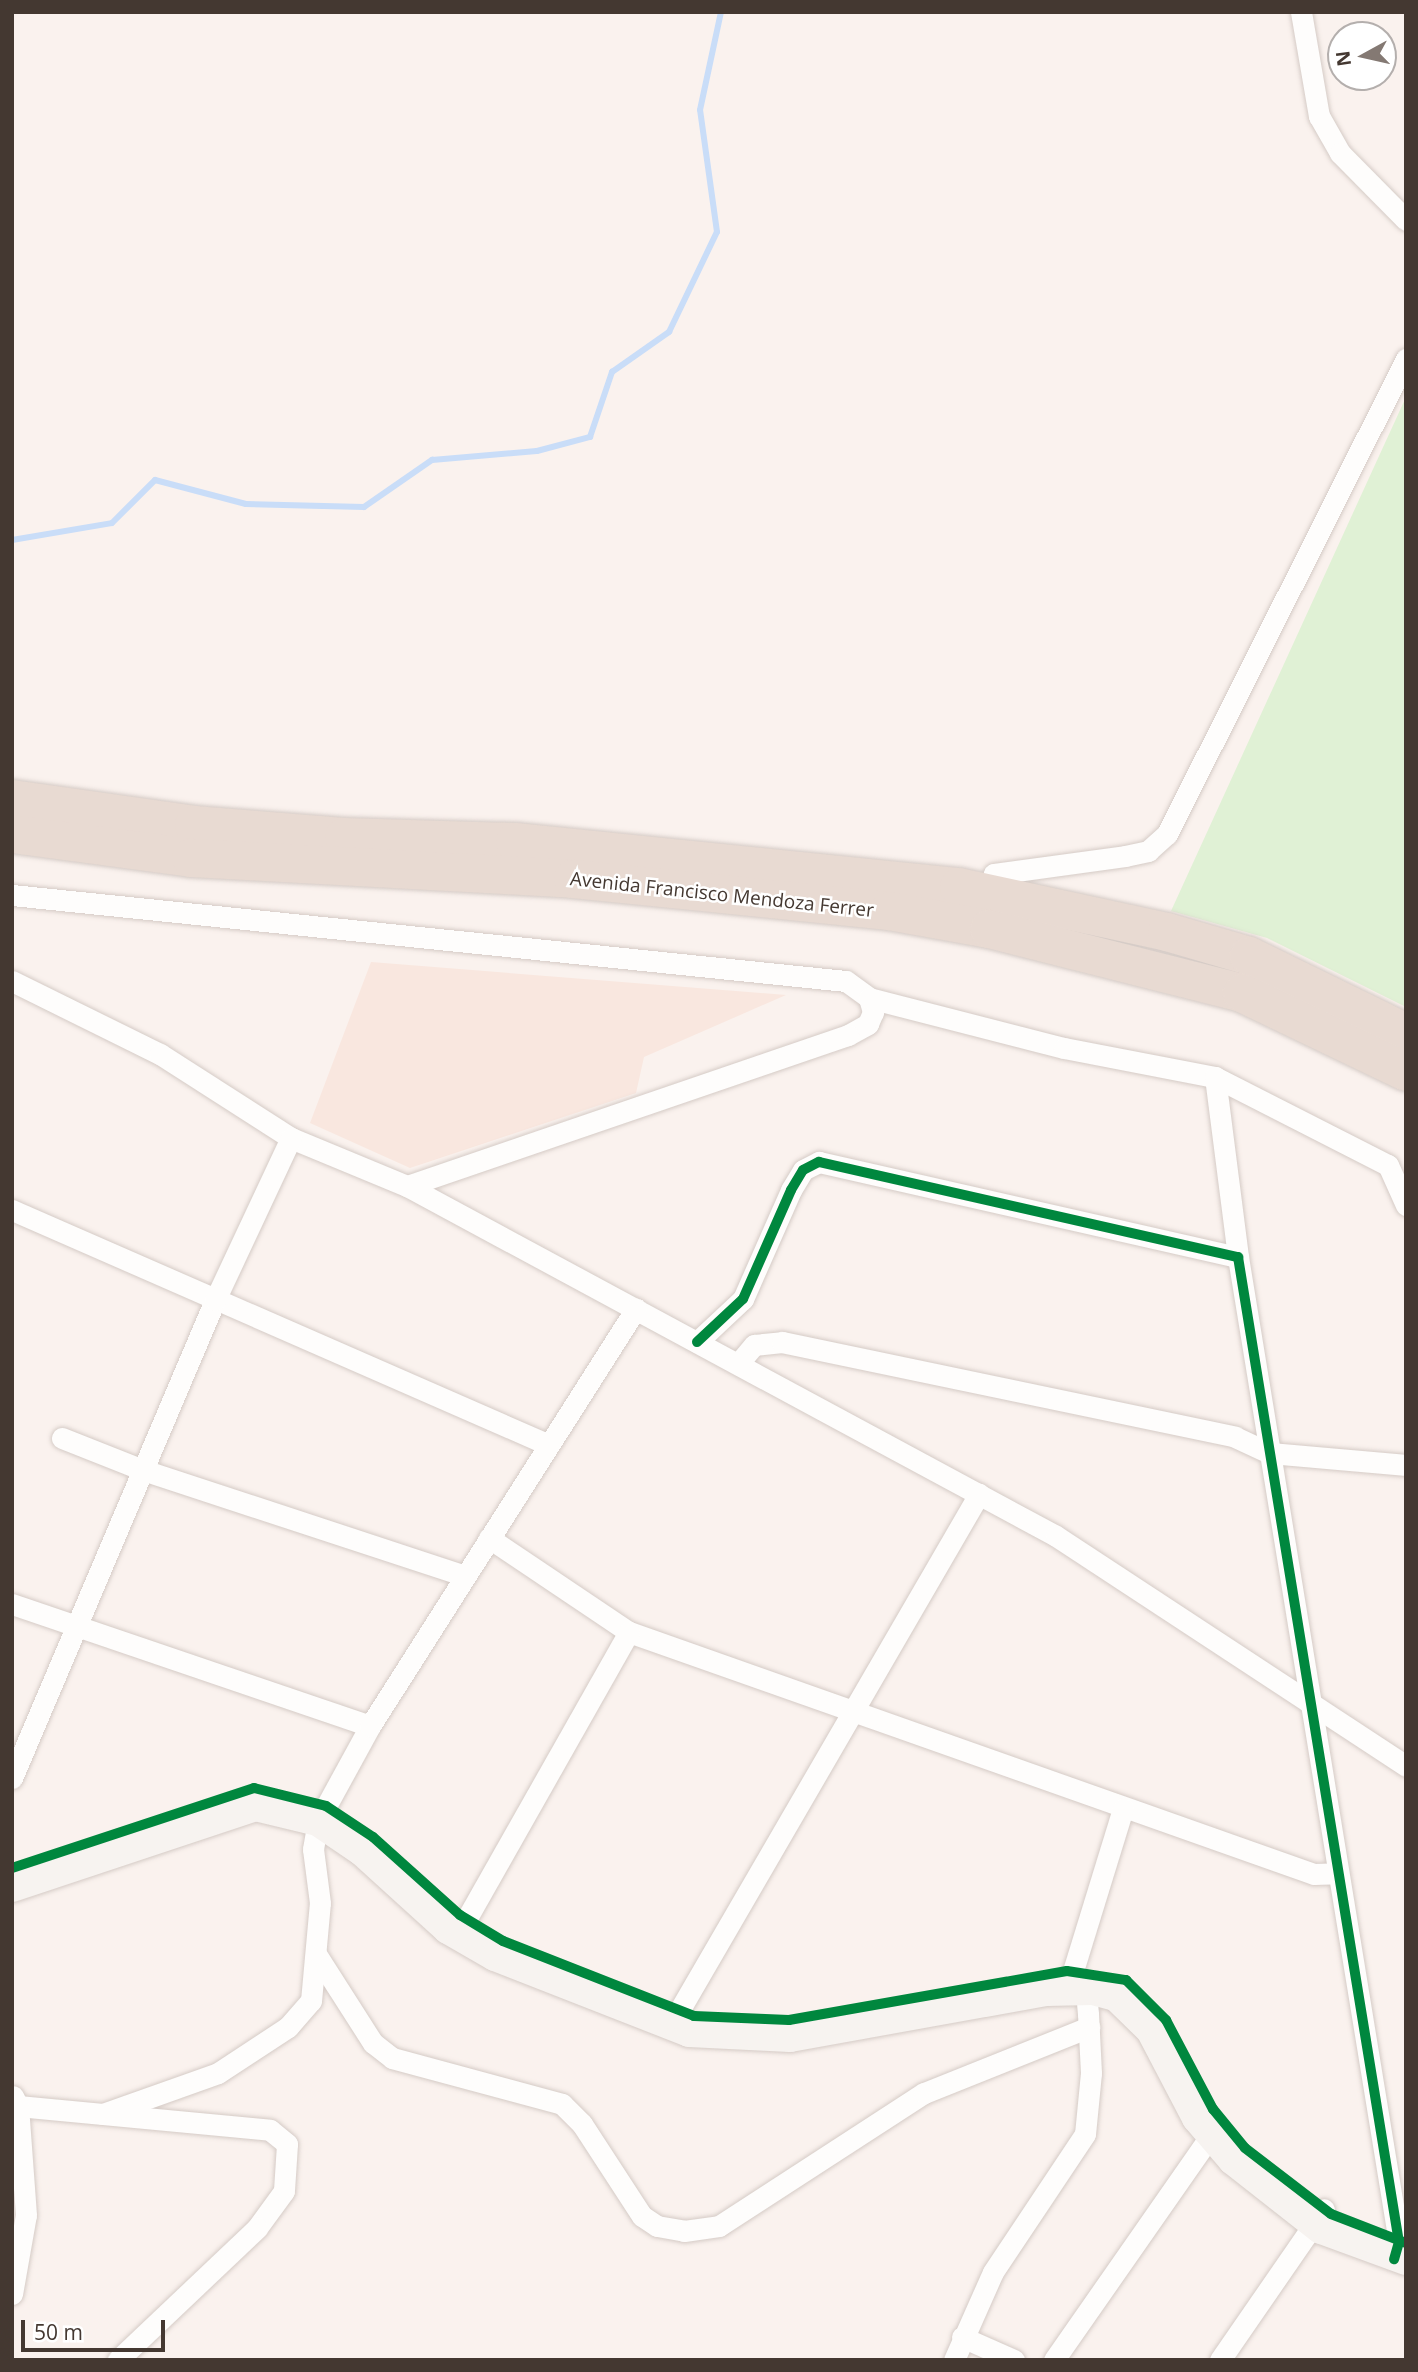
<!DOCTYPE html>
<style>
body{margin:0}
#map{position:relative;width:1418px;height:2372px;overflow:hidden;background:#faf2ee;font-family:"Open Sans",sans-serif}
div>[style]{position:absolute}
.built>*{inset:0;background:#f9e7df}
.green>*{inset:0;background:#e0f1d5}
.stream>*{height:6px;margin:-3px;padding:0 3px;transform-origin:3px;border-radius:3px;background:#c9ddf8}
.roads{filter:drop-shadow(0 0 2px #d5cbc6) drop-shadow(0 0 2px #d5cbc6)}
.street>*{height:21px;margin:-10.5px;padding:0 10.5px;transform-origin:10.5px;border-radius:10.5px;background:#fefdfc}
.secondary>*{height:30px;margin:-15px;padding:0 15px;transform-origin:15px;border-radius:15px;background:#f7f3f0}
.highway>*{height:38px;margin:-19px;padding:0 19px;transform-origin:19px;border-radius:19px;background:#e8dad2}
.cycleway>*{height:10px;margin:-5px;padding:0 5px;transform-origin:5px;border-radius:5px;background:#00873e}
span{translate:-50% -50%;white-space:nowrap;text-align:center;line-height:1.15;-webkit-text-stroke:5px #fff;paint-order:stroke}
.street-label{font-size:19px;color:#443831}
.frame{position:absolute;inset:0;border:14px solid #443831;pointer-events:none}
.north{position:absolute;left:1327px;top:21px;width:70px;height:70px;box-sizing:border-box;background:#fff;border:2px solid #b4afad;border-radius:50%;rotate:262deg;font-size:19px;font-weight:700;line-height:28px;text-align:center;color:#443831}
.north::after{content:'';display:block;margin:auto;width:24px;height:32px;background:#847973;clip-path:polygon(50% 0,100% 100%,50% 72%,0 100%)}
.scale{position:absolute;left:21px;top:2320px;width:144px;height:32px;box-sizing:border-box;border:4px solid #443831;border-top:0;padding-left:9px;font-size:21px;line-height:24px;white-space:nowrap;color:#443831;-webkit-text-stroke:5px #fff;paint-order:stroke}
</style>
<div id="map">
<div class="built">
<i style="clip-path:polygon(371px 962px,786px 995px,644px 1057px,636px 1093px,410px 1168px,310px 1123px)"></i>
</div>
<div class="green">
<i style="clip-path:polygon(1406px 397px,1406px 1007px,1267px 938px,1171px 911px)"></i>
</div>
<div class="stream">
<i style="left:12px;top:540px;width:101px;rotate:-9.6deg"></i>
<i style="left:112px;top:523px;width:61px;rotate:-45deg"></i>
<i style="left:155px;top:480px;width:94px;rotate:14.8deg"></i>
<i style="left:246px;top:504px;width:118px;rotate:1.5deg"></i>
<i style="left:364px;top:507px;width:83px;rotate:-34.7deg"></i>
<i style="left:432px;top:460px;width:105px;rotate:-4.9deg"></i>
<i style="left:537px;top:451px;width:55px;rotate:-14.8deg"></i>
<i style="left:590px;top:437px;width:69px;rotate:-71.3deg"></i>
<i style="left:612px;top:372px;width:70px;rotate:-35.1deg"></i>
<i style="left:669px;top:332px;width:111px;rotate:-64.4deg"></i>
<i style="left:717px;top:232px;width:123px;rotate:-97.9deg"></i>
<i style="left:700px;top:110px;width:100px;rotate:-77.9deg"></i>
</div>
<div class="roads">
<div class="street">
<i style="left:1301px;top:12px;width:106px;rotate:80.2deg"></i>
<i style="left:1319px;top:116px;width:43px;rotate:60.4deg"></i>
<i style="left:1340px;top:153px;width:94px;rotate:45.4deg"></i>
<i style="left:988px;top:892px;width:19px;rotate:-72deg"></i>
<i style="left:994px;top:874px;width:132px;rotate:-7.8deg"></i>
<i style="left:1125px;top:856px;width:24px;rotate:-12deg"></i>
<i style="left:1148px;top:851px;width:25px;rotate:-42deg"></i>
<i style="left:1167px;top:834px;width:532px;rotate:-63.29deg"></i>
<i style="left:12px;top:895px;width:838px;rotate:5.89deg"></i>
<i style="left:846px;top:981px;width:29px;rotate:36deg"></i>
<i style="left:869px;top:998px;width:15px;rotate:74deg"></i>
<i style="left:873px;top:1012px;width:13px;rotate:113deg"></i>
<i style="left:868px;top:1024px;width:23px;rotate:151deg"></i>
<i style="left:848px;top:1035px;width:466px;rotate:161.1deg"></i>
<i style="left:12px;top:981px;width:165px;rotate:26.3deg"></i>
<i style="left:160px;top:1054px;width:156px;rotate:32.7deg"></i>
<i style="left:291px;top:1138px;width:126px;rotate:22.5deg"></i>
<i style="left:407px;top:1186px;width:737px;rotate:28.34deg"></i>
<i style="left:1056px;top:1536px;width:419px;rotate:33.3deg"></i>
<i style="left:869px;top:998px;width:201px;rotate:14.4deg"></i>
<i style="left:1064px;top:1048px;width:154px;rotate:10.9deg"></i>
<i style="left:1215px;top:1077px;width:194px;rotate:27deg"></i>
<i style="left:1388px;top:1165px;width:44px;rotate:65.8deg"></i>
<i style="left:1215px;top:1077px;width:181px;rotate:82.7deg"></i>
<i style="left:12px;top:1210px;width:586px;rotate:23.63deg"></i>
<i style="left:697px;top:1342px;width:63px;rotate:-43.1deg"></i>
<i style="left:743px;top:1299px;width:119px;rotate:-66.2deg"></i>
<i style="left:791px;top:1190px;width:23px;rotate:-59deg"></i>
<i style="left:803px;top:1170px;width:18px;rotate:-27deg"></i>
<i style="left:819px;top:1162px;width:430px;rotate:12.8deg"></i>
<i style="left:1238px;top:1257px;width:998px;rotate:80.72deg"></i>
<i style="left:1399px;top:2242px;width:18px;rotate:106deg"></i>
<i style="left:738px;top:1364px;width:25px;rotate:-50deg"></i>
<i style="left:754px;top:1345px;width:28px;rotate:-6deg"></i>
<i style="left:782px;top:1342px;width:463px;rotate:11.8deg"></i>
<i style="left:1235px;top:1437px;width:38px;rotate:25deg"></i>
<i style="left:1270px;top:1453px;width:137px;rotate:5deg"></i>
<i style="left:62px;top:1438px;width:87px;rotate:21.6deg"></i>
<i style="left:143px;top:1470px;width:339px;rotate:18.2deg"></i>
<i style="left:489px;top:1538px;width:169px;rotate:33.9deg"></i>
<i style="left:629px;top:1632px;width:726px;rotate:19.46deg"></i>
<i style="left:1314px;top:1874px;width:24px;rotate:-2deg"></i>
<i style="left:12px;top:1604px;width:378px;rotate:18.8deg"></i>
<i style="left:12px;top:1778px;width:519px;rotate:-66.99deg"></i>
<i style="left:215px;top:1300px;width:179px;rotate:-64.9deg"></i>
<i style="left:458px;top:1934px;width:347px;rotate:-60.5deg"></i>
<i style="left:316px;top:1954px;width:106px;rotate:57.4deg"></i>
<i style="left:373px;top:2043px;width:24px;rotate:38deg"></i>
<i style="left:392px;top:2058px;width:176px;rotate:15.1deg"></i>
<i style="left:562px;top:2104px;width:28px;rotate:45deg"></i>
<i style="left:582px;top:2124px;width:110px;rotate:56.9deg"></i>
<i style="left:642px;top:2216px;width:18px;rotate:34deg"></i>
<i style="left:657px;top:2226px;width:27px;rotate:10deg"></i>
<i style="left:684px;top:2231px;width:35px;rotate:-8deg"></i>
<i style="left:719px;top:2226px;width:244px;rotate:-33deg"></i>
<i style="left:924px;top:2093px;width:178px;rotate:-21.8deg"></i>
<i style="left:677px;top:2028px;width:17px;rotate:-83deg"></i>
<i style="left:679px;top:2011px;width:598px;rotate:-59.87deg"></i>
<i style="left:18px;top:2106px;width:253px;rotate:5.4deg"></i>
<i style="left:270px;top:2130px;width:22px;rotate:39deg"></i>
<i style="left:287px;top:2144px;width:47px;rotate:93.7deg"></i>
<i style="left:284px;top:2191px;width:46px;rotate:126.1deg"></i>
<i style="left:257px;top:2228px;width:192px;rotate:136.5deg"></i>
<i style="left:103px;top:2114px;width:122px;rotate:-19.6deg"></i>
<i style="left:218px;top:2073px;width:84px;rotate:-33.3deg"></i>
<i style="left:288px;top:2027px;width:35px;rotate:-49deg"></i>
<i style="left:311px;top:2001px;width:98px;rotate:-84.8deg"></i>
<i style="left:320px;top:1903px;width:54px;rotate:-97.4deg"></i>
<i style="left:313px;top:1849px;width:28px;rotate:-80deg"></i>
<i style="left:318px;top:1821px;width:108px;rotate:-61.3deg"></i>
<i style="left:370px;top:1726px;width:495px;rotate:-57.5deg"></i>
<i style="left:12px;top:2294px;width:80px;rotate:-80deg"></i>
<i style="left:26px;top:2215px;width:109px;rotate:-94.2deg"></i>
<i style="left:18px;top:2106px;width:11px;rotate:-117deg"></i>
<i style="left:962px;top:2337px;width:57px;rotate:23.9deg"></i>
<i style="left:954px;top:2360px;width:96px;rotate:-66.1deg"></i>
<i style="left:993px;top:2272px;width:166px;rotate:-56.3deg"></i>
<i style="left:1085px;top:2134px;width:61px;rotate:-84.4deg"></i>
<i style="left:1091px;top:2073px;width:59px;rotate:-92.9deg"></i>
<i style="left:1088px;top:2014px;width:25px;rotate:-95deg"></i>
<i style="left:1086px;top:1989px;width:22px;rotate:-126deg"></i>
<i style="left:1073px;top:1971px;width:170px;rotate:-72.9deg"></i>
<i style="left:1054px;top:2360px;width:273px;rotate:-55.1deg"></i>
<i style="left:1220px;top:2360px;width:183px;rotate:-55.4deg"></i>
</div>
<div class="secondary">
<i style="left:12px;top:1887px;width:256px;rotate:-18.4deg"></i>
<i style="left:255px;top:1806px;width:65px;rotate:13.4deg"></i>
<i style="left:318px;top:1821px;width:53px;rotate:34.3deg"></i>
<i style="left:362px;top:1851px;width:116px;rotate:42.2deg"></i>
<i style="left:448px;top:1929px;width:54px;rotate:29.9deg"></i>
<i style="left:495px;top:1956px;width:208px;rotate:21.4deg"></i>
<i style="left:689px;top:2032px;width:101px;rotate:2.8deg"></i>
<i style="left:790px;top:2037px;width:260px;rotate:-10.2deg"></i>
<i style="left:1046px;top:1991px;width:47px;rotate:-1.2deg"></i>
<i style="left:1093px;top:1990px;width:24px;rotate:15deg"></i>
<i style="left:1116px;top:1996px;width:49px;rotate:44.2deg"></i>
<i style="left:1151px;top:2030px;width:99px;rotate:62.4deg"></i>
<i style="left:1197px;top:2118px;width:55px;rotate:49.4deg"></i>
<i style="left:1233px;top:2160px;width:112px;rotate:38.1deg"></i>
<i style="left:1321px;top:2229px;width:90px;rotate:20deg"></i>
</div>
<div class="highway">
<i style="left:12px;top:799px;width:184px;rotate:8.1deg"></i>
<i style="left:194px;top:825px;width:150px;rotate:4.6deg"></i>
<i style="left:344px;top:837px;width:171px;rotate:1.7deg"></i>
<i style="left:515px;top:842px;width:446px;rotate:5.8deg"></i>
<i style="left:959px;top:887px;width:213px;rotate:12.2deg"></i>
<i style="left:1167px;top:932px;width:85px;rotate:16.3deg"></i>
<i style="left:1249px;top:956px;width:175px;rotate:26.1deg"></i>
<i style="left:12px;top:834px;width:181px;rotate:7.6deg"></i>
<i style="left:191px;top:858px;width:383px;rotate:3.1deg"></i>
<i style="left:573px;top:879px;width:318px;rotate:5.8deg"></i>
<i style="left:889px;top:911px;width:102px;rotate:10.2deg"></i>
<i style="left:989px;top:929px;width:261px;rotate:14.2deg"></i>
<i style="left:1242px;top:993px;width:182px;rotate:25.7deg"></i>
</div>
</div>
<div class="cycleway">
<i style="left:697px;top:1342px;width:63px;rotate:-43.1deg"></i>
<i style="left:743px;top:1299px;width:119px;rotate:-66.2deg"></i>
<i style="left:791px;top:1190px;width:23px;rotate:-59deg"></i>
<i style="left:803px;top:1170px;width:18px;rotate:-27deg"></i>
<i style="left:819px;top:1162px;width:430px;rotate:12.8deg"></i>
<i style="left:1238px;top:1257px;width:998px;rotate:80.72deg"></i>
<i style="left:1399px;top:2242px;width:18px;rotate:106deg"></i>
<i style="left:12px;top:1868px;width:255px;rotate:-18.3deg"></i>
<i style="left:254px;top:1788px;width:74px;rotate:14deg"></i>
<i style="left:326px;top:1806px;width:56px;rotate:33.4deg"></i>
<i style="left:373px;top:1837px;width:117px;rotate:41.9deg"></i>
<i style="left:460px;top:1915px;width:50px;rotate:31.2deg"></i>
<i style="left:503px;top:1941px;width:205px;rotate:21.4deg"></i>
<i style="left:694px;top:2016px;width:95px;rotate:2.4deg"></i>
<i style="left:789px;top:2020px;width:282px;rotate:-10deg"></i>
<i style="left:1067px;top:1971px;width:60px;rotate:8.7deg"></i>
<i style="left:1126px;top:1980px;width:57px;rotate:45deg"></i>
<i style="left:1166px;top:2020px;width:101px;rotate:62.2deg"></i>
<i style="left:1213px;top:2109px;width:50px;rotate:50.6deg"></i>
<i style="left:1245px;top:2148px;width:108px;rotate:37.5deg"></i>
<i style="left:1331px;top:2214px;width:80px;rotate:21.1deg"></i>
</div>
<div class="street-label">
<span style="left:722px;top:895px;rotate:6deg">Avenida Francisco Mendoza Ferrer</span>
</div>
<div class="frame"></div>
<div class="north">N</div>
<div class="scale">50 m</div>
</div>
